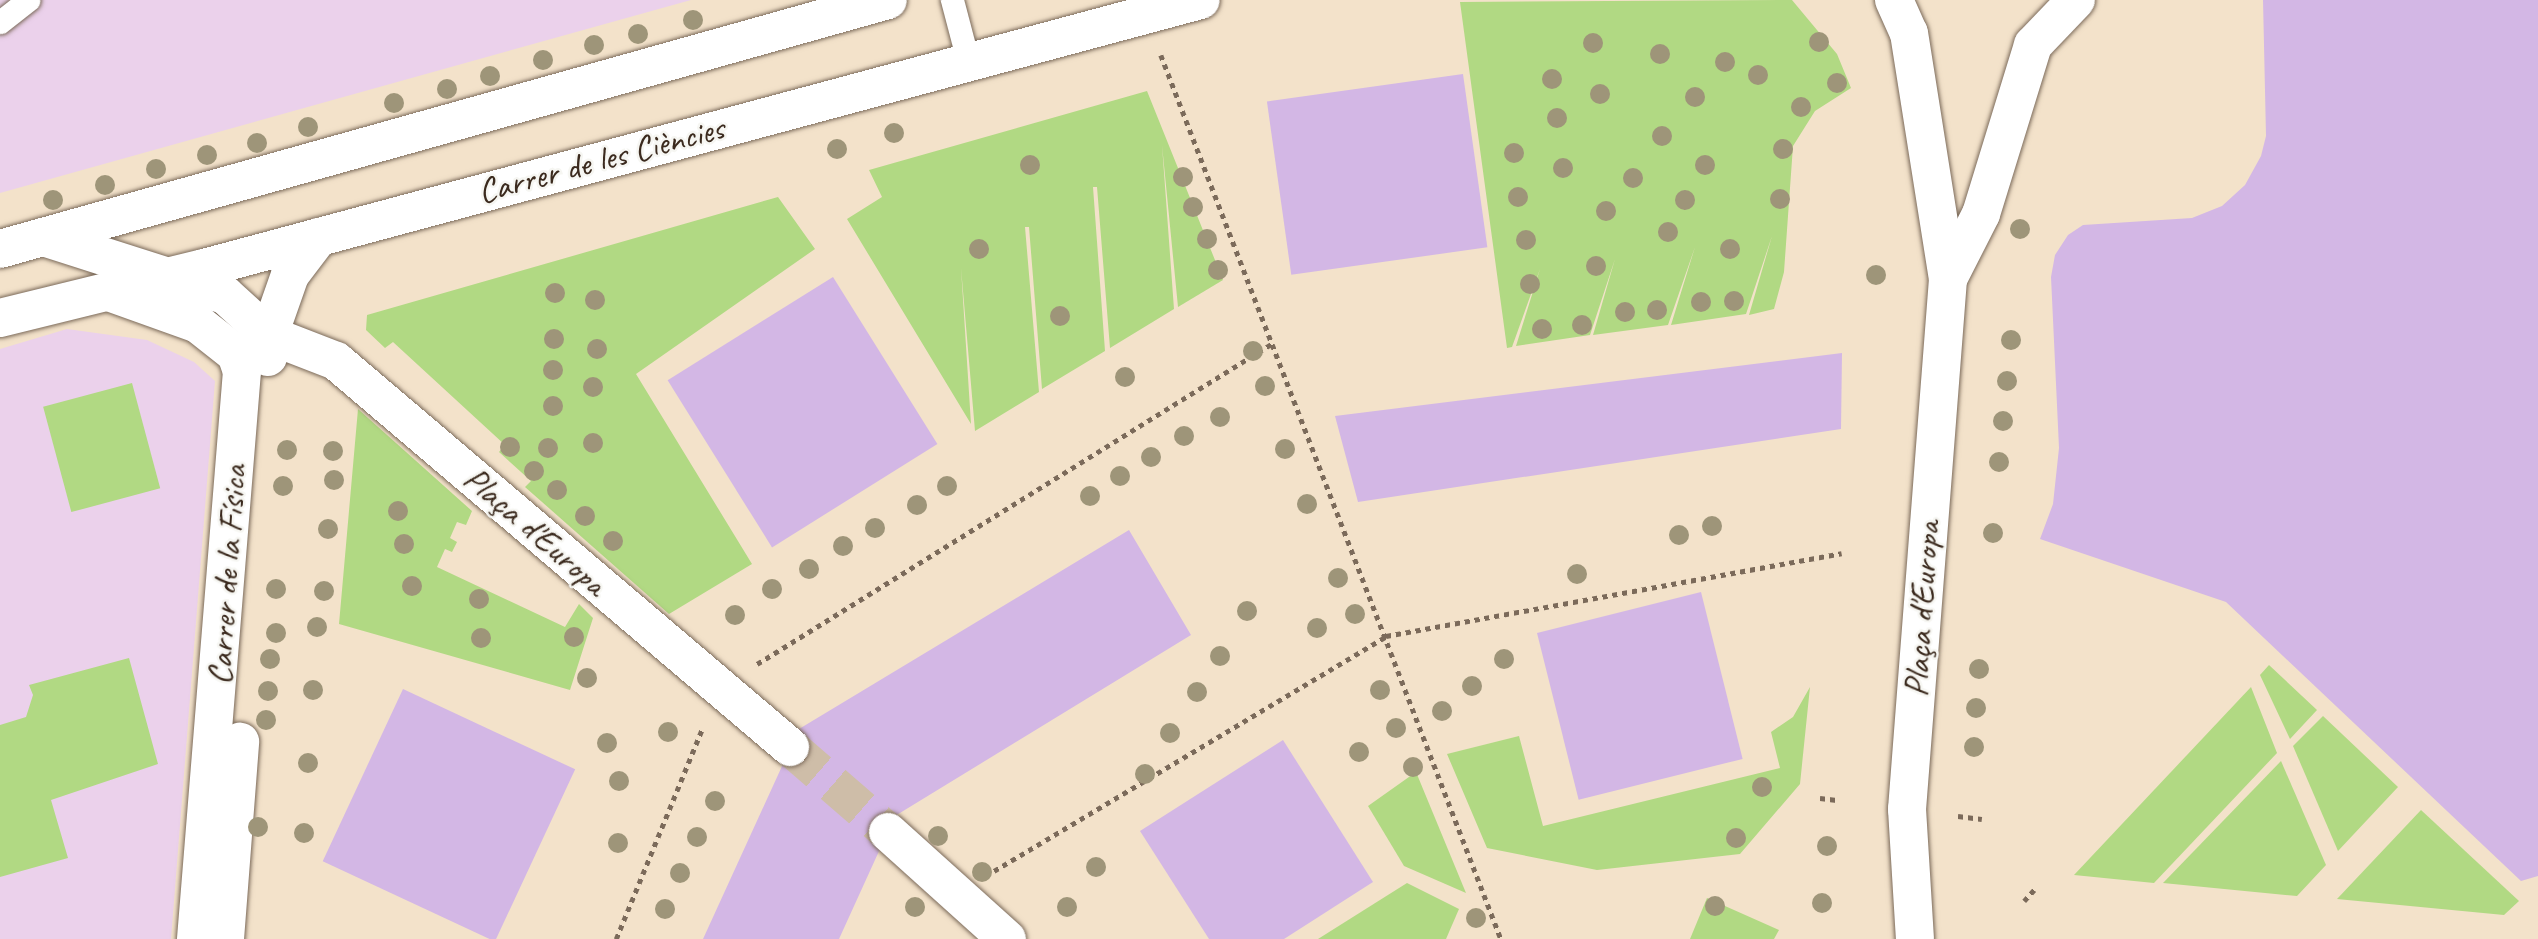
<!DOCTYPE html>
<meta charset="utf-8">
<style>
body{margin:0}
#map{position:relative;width:2538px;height:939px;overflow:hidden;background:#f3e2ca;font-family:Caveat,sans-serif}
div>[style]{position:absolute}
.built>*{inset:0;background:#ebd1eb}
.green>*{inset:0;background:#b1d983;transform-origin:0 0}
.building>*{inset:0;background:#d3b7e5;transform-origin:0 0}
.street-tunnel>*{height:38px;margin-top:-19px;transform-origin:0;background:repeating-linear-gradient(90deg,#cebda8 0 38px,transparent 0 57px)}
.path>*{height:4.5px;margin-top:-2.25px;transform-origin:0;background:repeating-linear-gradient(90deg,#7b6a5a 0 5px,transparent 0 10px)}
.roads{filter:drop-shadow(0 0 2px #7b6a5a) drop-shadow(0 0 2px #7b6a5a)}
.lane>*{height:23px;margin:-11.5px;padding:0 11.5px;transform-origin:11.5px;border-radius:11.5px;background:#fff}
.street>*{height:38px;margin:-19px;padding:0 19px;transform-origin:19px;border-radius:19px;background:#fff}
.trees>*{width:20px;height:20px;margin:-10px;border-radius:50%;background:#9e9579}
span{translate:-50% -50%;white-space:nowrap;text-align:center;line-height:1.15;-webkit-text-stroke:5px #f6f6f2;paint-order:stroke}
.street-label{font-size:35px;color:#3b2a1e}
</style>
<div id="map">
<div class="built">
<i style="clip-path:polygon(0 0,691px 0,0 193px)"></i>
<i style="clip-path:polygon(67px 329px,147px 340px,194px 362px,215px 381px,171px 939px,0 939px,0 349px)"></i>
</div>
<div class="green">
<i style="clip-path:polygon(1792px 0,1837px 54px,1851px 88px,1815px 111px,1793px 146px,1784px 272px,1774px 309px,1749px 315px,1772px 236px,1746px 314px,1671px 325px,1695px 247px,1668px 325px,1593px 335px,1615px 259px,1590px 335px,1516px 346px,1540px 269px,1512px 347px,1507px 348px,1460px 2px)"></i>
<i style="clip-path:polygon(1147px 91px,1223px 280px,1178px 307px,1162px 145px,1174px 309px,1110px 348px,1097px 187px,1093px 187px,1105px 351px,1042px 389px,1029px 227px,1025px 227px,1039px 392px,975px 431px,961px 268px,971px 424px,847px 219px,882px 197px,869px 170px)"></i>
<i style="clip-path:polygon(778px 197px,815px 249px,636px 374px,752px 564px,669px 614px,525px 487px,531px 481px,499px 452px,505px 445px,393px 342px,385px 348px,366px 330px,367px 315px)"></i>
<i style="left:132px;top:383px;width:109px;height:92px;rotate:75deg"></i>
<i style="clip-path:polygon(358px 409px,472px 511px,466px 525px,457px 522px,450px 538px,457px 542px,452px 552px,445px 549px,437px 567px,565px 627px,579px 604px,593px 618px,570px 690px,339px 624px)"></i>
<i style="clip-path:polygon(129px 658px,158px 764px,51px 800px,68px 858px,0 877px,0 725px,26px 717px,33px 695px,29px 685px)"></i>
<i style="clip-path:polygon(2269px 665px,2317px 710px,2290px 739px,2260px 675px)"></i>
<i style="clip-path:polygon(1810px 687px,1800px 784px,1740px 854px,1597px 870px,1487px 848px,1447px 754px,1519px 736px,1543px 826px,1780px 768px,1771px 732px,1793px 717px)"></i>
<i style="clip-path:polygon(2251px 687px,2277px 753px,2154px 883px,2074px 875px)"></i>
<i style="clip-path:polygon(2323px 716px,2398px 787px,2338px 851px,2293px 746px)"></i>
<i style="clip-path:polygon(2281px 761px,2326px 865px,2297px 896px,2163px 883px)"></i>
<i style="clip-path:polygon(1416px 772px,1466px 893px,1404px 866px,1368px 806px)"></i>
<i style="clip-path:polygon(2421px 810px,2519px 901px,2504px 915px,2337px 899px)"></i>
<i style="clip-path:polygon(1407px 883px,1459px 909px,1446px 939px,1318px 939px)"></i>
<i style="clip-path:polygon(1707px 898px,1779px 930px,1774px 939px,1690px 939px)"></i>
</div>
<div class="building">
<i style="clip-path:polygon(2263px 0,2538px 0,2538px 876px,2521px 881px,2226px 602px,2040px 539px,2053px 504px,2059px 448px,2051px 277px,2055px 255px,2068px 235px,2083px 225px,2192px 218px,2222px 206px,2245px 185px,2261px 156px,2266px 136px)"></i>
<i style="left:1463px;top:74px;width:175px;height:198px;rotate:82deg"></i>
<i style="left:833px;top:277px;width:197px;height:195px;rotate:58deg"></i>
<i style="clip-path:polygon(1842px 353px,1841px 429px,1358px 502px,1335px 416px)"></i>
<i style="clip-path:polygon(1129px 530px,1191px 635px,895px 816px,839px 939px,703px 939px,799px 729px)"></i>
<i style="left:1701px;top:592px;width:172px;height:169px;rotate:76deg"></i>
<i style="left:403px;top:689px;width:190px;height:190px;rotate:25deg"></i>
<i style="clip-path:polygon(1283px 740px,1373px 882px,1284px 939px,1209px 939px,1140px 831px)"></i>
</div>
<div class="street-tunnel">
<i style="left:790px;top:747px;width:130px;rotate:40.9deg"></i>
</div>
<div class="path">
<i style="left:1161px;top:55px;width:947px;rotate:68.96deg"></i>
<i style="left:757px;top:664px;width:608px;rotate:-31.89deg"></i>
<i style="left:1820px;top:798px;width:17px;rotate:7deg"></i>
<i style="left:1958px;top:816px;width:24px;rotate:7deg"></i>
<i style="left:994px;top:871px;width:457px;rotate:-30.9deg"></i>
<i style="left:1386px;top:636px;width:463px;rotate:-10.3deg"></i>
<i style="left:2024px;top:901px;width:15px;rotate:-48deg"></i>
<i style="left:616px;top:939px;width:227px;rotate:-67.7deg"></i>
</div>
<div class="roads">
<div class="lane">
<i style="left:952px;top:0;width:67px;rotate:75.3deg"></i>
<i style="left:0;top:22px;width:36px;rotate:-38deg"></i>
</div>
<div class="street">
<i style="left:1894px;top:0;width:36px;rotate:66deg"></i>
<i style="left:1909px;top:33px;width:249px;rotate:81deg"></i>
<i style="left:1948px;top:279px;width:532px;rotate:94.42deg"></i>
<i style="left:1907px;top:809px;width:130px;rotate:86.5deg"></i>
<i style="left:43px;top:237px;width:191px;rotate:17.7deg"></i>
<i style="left:225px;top:295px;width:59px;rotate:42.3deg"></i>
<i style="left:269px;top:335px;width:72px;rotate:21.2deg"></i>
<i style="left:336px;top:361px;width:596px;rotate:40.37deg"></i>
<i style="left:0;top:249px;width:922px;rotate:-15.66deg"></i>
<i style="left:1948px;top:279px;width:73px;rotate:-63.1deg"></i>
<i style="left:1981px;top:214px;width:177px;rotate:-72.9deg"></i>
<i style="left:2033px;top:45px;width:62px;rotate:-46.3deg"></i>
<i style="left:109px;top:292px;width:95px;rotate:19.8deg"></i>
<i style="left:198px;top:324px;width:48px;rotate:38.3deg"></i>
<i style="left:236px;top:354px;width:18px;rotate:71deg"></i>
<i style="left:242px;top:371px;width:570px;rotate:94.63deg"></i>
<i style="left:0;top:318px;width:210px;rotate:-13.8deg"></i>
<i style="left:204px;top:268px;width:1032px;rotate:-15.05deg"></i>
<i style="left:268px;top:357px;width:22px;rotate:-87deg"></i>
<i style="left:269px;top:335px;width:64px;rotate:-70.7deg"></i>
<i style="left:290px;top:275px;width:48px;rotate:-52.7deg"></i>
<i style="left:888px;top:832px;width:160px;rotate:42deg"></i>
<i style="left:225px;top:939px;width:198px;rotate:-85.6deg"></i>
</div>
</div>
<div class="trees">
<i style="left:693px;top:20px"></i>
<i style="left:638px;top:34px"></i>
<i style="left:1819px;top:42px"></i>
<i style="left:1593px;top:43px"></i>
<i style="left:594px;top:45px"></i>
<i style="left:1660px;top:54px"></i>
<i style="left:543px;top:60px"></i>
<i style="left:1725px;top:62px"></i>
<i style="left:1758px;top:75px"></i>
<i style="left:490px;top:76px"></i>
<i style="left:1552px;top:79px"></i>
<i style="left:1837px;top:83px"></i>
<i style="left:447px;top:89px"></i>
<i style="left:1600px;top:94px"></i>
<i style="left:1695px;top:97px"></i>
<i style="left:394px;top:103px"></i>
<i style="left:1801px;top:107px"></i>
<i style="left:1557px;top:118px"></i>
<i style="left:308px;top:127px"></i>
<i style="left:894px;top:133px"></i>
<i style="left:1662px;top:136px"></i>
<i style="left:257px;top:143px"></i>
<i style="left:837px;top:149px"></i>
<i style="left:1783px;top:149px"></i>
<i style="left:1514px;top:153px"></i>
<i style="left:207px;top:155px"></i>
<i style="left:1030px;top:165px"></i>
<i style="left:1705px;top:165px"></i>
<i style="left:1563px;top:168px"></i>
<i style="left:156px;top:169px"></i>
<i style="left:1183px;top:177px"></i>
<i style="left:1633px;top:178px"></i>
<i style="left:105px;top:185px"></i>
<i style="left:1518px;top:197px"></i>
<i style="left:1780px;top:199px"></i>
<i style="left:53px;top:200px"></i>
<i style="left:1685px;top:200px"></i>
<i style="left:1193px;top:207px"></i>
<i style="left:1606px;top:211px"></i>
<i style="left:2020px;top:229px"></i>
<i style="left:1668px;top:232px"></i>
<i style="left:1207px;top:239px"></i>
<i style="left:1526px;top:240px"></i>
<i style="left:979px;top:249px"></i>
<i style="left:1730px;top:249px"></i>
<i style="left:1596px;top:266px"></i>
<i style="left:1218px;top:270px"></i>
<i style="left:1876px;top:275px"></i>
<i style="left:1530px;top:284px"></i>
<i style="left:555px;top:293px"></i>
<i style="left:595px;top:300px"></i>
<i style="left:1734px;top:301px"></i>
<i style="left:1701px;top:302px"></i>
<i style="left:1657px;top:310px"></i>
<i style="left:1625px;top:312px"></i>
<i style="left:1060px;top:316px"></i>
<i style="left:1582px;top:325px"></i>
<i style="left:1542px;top:329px"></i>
<i style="left:554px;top:339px"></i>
<i style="left:2011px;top:340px"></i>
<i style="left:597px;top:349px"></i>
<i style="left:1253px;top:351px"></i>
<i style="left:553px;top:370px"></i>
<i style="left:1125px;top:377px"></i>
<i style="left:2007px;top:381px"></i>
<i style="left:1265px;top:386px"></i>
<i style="left:593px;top:387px"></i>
<i style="left:553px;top:406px"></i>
<i style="left:1220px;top:417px"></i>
<i style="left:2003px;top:421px"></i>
<i style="left:1184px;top:436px"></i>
<i style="left:593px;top:443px"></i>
<i style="left:510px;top:447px"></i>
<i style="left:548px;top:448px"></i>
<i style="left:1285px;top:449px"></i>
<i style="left:287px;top:450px"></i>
<i style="left:333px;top:451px"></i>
<i style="left:1151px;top:457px"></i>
<i style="left:1999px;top:462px"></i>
<i style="left:534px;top:471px"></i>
<i style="left:1120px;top:476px"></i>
<i style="left:334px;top:480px"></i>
<i style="left:283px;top:486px"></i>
<i style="left:947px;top:486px"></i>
<i style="left:557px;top:490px"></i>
<i style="left:1090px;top:496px"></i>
<i style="left:1307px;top:504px"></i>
<i style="left:917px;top:505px"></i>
<i style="left:398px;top:511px"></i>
<i style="left:585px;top:516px"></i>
<i style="left:1712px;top:526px"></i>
<i style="left:875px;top:528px"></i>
<i style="left:328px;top:529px"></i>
<i style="left:1993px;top:533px"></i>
<i style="left:1679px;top:535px"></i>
<i style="left:613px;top:541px"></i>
<i style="left:404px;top:544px"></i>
<i style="left:843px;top:546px"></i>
<i style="left:809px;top:569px"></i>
<i style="left:1577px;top:574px"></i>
<i style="left:1338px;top:578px"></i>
<i style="left:412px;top:586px"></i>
<i style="left:276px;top:589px"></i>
<i style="left:772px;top:589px"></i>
<i style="left:324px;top:591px"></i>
<i style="left:479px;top:599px"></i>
<i style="left:1247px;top:611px"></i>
<i style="left:1355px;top:614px"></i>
<i style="left:735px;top:615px"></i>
<i style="left:317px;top:627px"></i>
<i style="left:1317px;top:628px"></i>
<i style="left:276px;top:633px"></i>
<i style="left:574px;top:637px"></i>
<i style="left:481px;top:638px"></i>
<i style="left:1220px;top:656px"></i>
<i style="left:270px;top:659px"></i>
<i style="left:1504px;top:659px"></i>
<i style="left:1979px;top:669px"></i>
<i style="left:587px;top:678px"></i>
<i style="left:1472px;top:686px"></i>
<i style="left:313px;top:690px"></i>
<i style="left:1380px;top:690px"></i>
<i style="left:268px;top:691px"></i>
<i style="left:1197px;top:692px"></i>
<i style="left:1976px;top:708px"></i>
<i style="left:1442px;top:711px"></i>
<i style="left:266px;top:720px"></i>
<i style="left:1396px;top:728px"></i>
<i style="left:668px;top:732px"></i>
<i style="left:1170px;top:733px"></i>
<i style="left:607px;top:743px"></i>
<i style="left:1974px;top:747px"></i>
<i style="left:1359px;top:752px"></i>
<i style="left:308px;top:763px"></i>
<i style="left:1413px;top:767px"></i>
<i style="left:1145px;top:774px"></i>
<i style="left:619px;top:781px"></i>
<i style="left:1762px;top:787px"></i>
<i style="left:715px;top:801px"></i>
<i style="left:258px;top:827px"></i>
<i style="left:304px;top:833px"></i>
<i style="left:938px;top:836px"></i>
<i style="left:697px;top:837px"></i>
<i style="left:1736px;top:838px"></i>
<i style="left:618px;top:843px"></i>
<i style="left:1827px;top:846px"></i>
<i style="left:1096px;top:867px"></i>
<i style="left:982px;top:872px"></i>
<i style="left:680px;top:873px"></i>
<i style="left:1822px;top:903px"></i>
<i style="left:1715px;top:906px"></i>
<i style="left:915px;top:907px"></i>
<i style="left:1067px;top:907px"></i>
<i style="left:665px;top:909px"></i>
<i style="left:1476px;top:918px"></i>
</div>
<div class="street-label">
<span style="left:601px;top:160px;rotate:-15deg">Carrer de les Ciències</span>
<span style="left:535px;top:531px;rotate:41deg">Plaça d'Europa</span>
<span style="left:227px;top:575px;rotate:-86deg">Carrer de la Física</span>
<span style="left:1922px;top:609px;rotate:-86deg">Plaça d'Europa</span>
</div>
</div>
